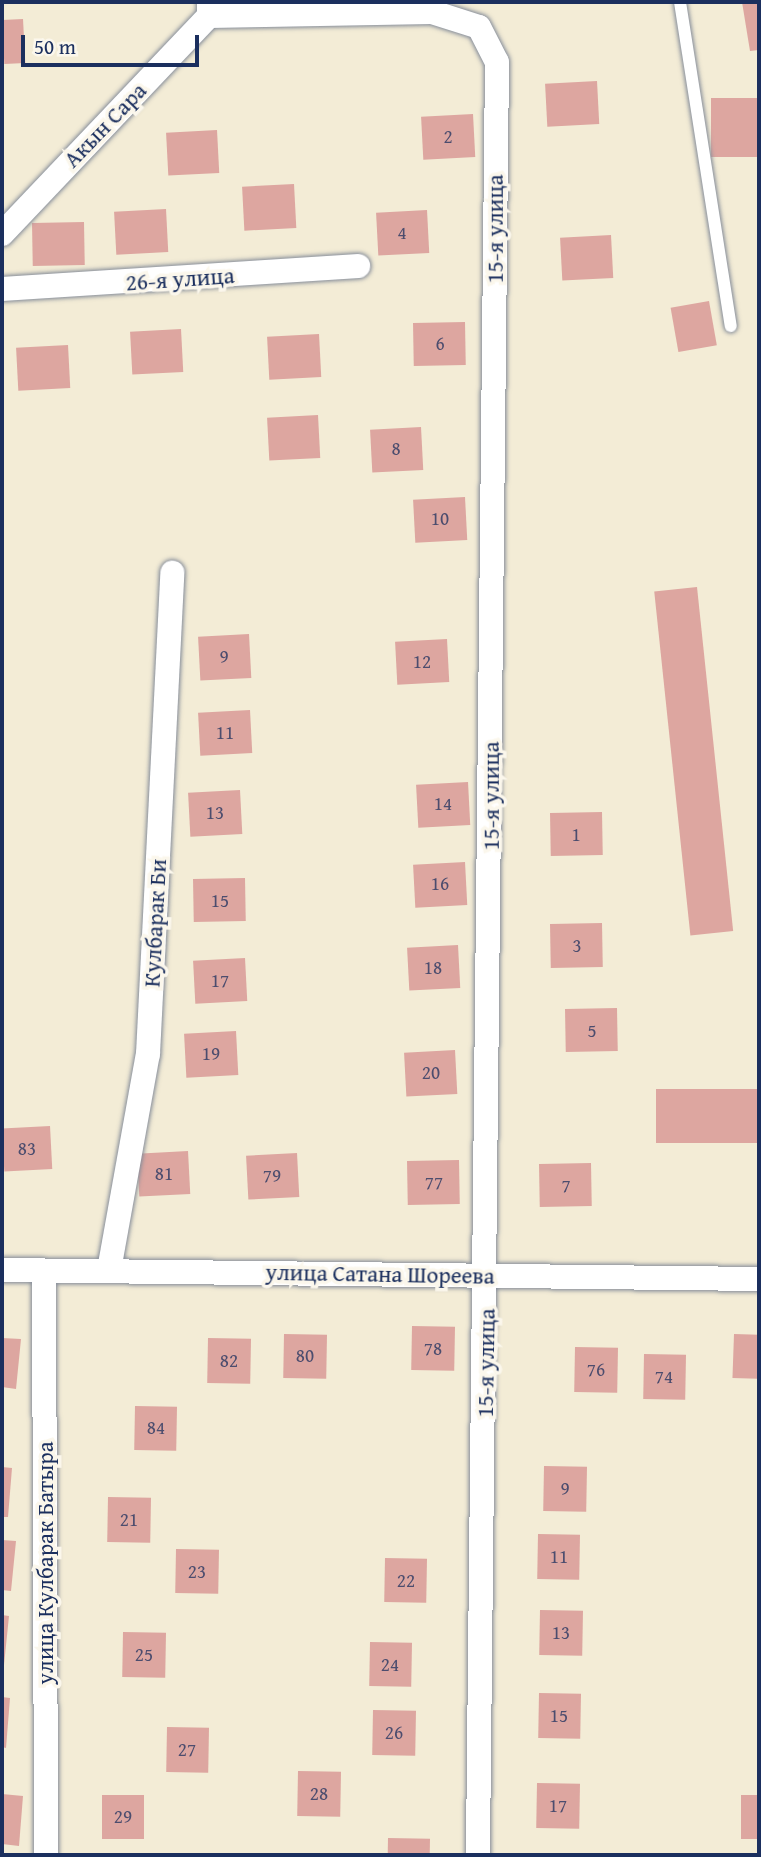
<!DOCTYPE html>
<meta charset="utf-8">
<style>
body{margin:0}
#map{position:relative;width:761px;height:1857px;overflow:hidden;background:#f3ecd6;font-family:"Gentium Book Plus",serif}
div>[style]{position:absolute}
.building>*{inset:0;background:#dda6a0;transform-origin:0 0}
.roads{filter:drop-shadow(0 0 2px #878e9a) drop-shadow(0 0 2px #878e9a)}
.service>*{height:12px;margin:-6px;padding:0 6px;transform-origin:6px;border-radius:6px;background:#fff}
.minor>*{height:24px;margin:-12px;padding:0 12px;transform-origin:12px;border-radius:12px;background:#fff}
span{translate:-50% -50%;white-space:nowrap;text-align:center;line-height:1.15;-webkit-text-stroke:7px #fbf7ec;paint-order:stroke}
.number-label{font-size:19px;color:#4c4d6e}
.number-label span{-webkit-text-stroke-width:0}
.street-label{font-size:23px;color:#1b2f5e}
.frame{position:absolute;inset:0;border:4px solid #1b2f5e;pointer-events:none}
.scale{position:absolute;left:21px;top:35px;width:178px;height:32px;box-sizing:border-box;border:4px solid #1b2f5e;border-top:0;padding-left:9px;font-size:21px;line-height:24px;white-space:nowrap;color:#1b2f5e;-webkit-text-stroke:5px #fbf7ec;paint-order:stroke}
</style>
<div id="map">
<div class="building">
<i style="clip-path:polygon(742px 2px,759px 2px,759px 50px,750px 51px)"></i>
<i style="left:23px;top:19px;width:44px;height:21px;rotate:87deg"></i>
<i style="left:597px;top:81px;width:43px;height:52px;rotate:87deg"></i>
<i style="left:759px;top:98px;width:59px;height:48px;rotate:90deg"></i>
<i style="left:473px;top:114px;width:43px;height:52px;rotate:87deg"></i>
<i style="left:217px;top:130px;width:43px;height:51px;rotate:87deg"></i>
<i style="left:294px;top:184px;width:44px;height:52px;rotate:87deg"></i>
<i style="left:166px;top:209px;width:43px;height:52px;rotate:87deg"></i>
<i style="left:427px;top:210px;width:43px;height:51px;rotate:87deg"></i>
<i style="left:84px;top:222px;width:43px;height:52px;rotate:89deg"></i>
<i style="left:611px;top:235px;width:43px;height:51px;rotate:87deg"></i>
<i style="left:709px;top:301px;width:45px;height:39px;rotate:80deg"></i>
<i style="left:465px;top:322px;width:43px;height:52px;rotate:89deg"></i>
<i style="left:181px;top:329px;width:43px;height:51px;rotate:87deg"></i>
<i style="left:319px;top:334px;width:43px;height:52px;rotate:87deg"></i>
<i style="left:68px;top:345px;width:43px;height:52px;rotate:87deg"></i>
<i style="left:318px;top:415px;width:43px;height:51px;rotate:87deg"></i>
<i style="left:421px;top:427px;width:43px;height:51px;rotate:87deg"></i>
<i style="left:465px;top:497px;width:43px;height:52px;rotate:87deg"></i>
<i style="left:697px;top:587px;width:346px;height:43px;rotate:84deg"></i>
<i style="left:249px;top:634px;width:44px;height:51px;rotate:87deg"></i>
<i style="left:447px;top:639px;width:43px;height:52px;rotate:87deg"></i>
<i style="left:250px;top:710px;width:43px;height:52px;rotate:87deg"></i>
<i style="left:468px;top:782px;width:43px;height:52px;rotate:87deg"></i>
<i style="left:240px;top:790px;width:44px;height:52px;rotate:87deg"></i>
<i style="left:602px;top:812px;width:43px;height:52px;rotate:89deg"></i>
<i style="left:465px;top:862px;width:43px;height:52px;rotate:87deg"></i>
<i style="left:245px;top:878px;width:43px;height:52px;rotate:89deg"></i>
<i style="left:602px;top:923px;width:44px;height:52px;rotate:89deg"></i>
<i style="left:458px;top:945px;width:43px;height:51px;rotate:87deg"></i>
<i style="left:245px;top:958px;width:43px;height:52px;rotate:87deg"></i>
<i style="left:617px;top:1008px;width:43px;height:52px;rotate:89deg"></i>
<i style="left:236px;top:1031px;width:44px;height:52px;rotate:87deg"></i>
<i style="left:455px;top:1050px;width:44px;height:51px;rotate:87deg"></i>
<i style="left:759px;top:1089px;width:54px;height:103px;rotate:90deg"></i>
<i style="left:50px;top:1126px;width:43px;height:48px;rotate:87deg"></i>
<i style="left:188px;top:1151px;width:43px;height:51px;rotate:87deg"></i>
<i style="left:297px;top:1153px;width:44px;height:51px;rotate:87deg"></i>
<i style="left:459px;top:1160px;width:44px;height:52px;rotate:89deg"></i>
<i style="left:591px;top:1163px;width:43px;height:52px;rotate:89deg"></i>
<i style="left:412px;top:1326px;width:43px;height:44px;rotate:1deg"></i>
<i style="left:284px;top:1334px;width:43px;height:44px;rotate:1deg"></i>
<i style="left:734px;top:1334px;width:25px;height:44px;rotate:2deg"></i>
<i style="clip-path:polygon(2px 1338px,21px 1339px,16px 1389px,2px 1387px)"></i>
<i style="left:208px;top:1338px;width:43px;height:45px;rotate:1deg"></i>
<i style="left:575px;top:1347px;width:43px;height:45px;rotate:1deg"></i>
<i style="left:644px;top:1354px;width:42px;height:45px;rotate:1deg"></i>
<i style="left:135px;top:1406px;width:42px;height:44px;rotate:1deg"></i>
<i style="left:544px;top:1466px;width:43px;height:45px;rotate:1deg"></i>
<i style="clip-path:polygon(2px 1467px,12px 1468px,8px 1517px,2px 1517px)"></i>
<i style="left:108px;top:1497px;width:43px;height:45px;rotate:1deg"></i>
<i style="left:538px;top:1534px;width:42px;height:45px;rotate:1deg"></i>
<i style="clip-path:polygon(2px 1540px,16px 1541px,11px 1591px,2px 1590px)"></i>
<i style="left:176px;top:1549px;width:43px;height:44px;rotate:1deg"></i>
<i style="left:385px;top:1558px;width:42px;height:44px;rotate:1deg"></i>
<i style="left:540px;top:1610px;width:43px;height:45px;rotate:1deg"></i>
<i style="clip-path:polygon(2px 1615px,9px 1616px,4px 1665px,2px 1665px)"></i>
<i style="left:123px;top:1632px;width:43px;height:45px;rotate:1deg"></i>
<i style="left:370px;top:1642px;width:42px;height:44px;rotate:1deg"></i>
<i style="left:539px;top:1693px;width:42px;height:45px;rotate:1deg"></i>
<i style="clip-path:polygon(2px 1697px,10px 1698px,6px 1748px,2px 1747px)"></i>
<i style="left:373px;top:1710px;width:43px;height:45px;rotate:1deg"></i>
<i style="left:167px;top:1727px;width:42px;height:45px;rotate:1deg"></i>
<i style="left:298px;top:1771px;width:43px;height:45px;rotate:1deg"></i>
<i style="left:537px;top:1783px;width:43px;height:45px;rotate:1deg"></i>
<i style="clip-path:polygon(2px 1794px,23px 1796px,19px 1846px,2px 1844px)"></i>
<i style="left:102px;top:1795px;width:42px;height:44px"></i>
<i style="left:741px;top:1795px;width:18px;height:44px"></i>
<i style="left:388px;top:1838px;width:42px;height:17px;rotate:1deg"></i>
</div>
<div class="roads">
<div class="service">
<i style="left:680px;top:2px;width:328px;rotate:81.1deg"></i>
</div>
<div class="minor">
<i style="left:209px;top:2px;width:14px;rotate:90deg"></i>
<i style="left:209px;top:16px;width:223px;rotate:-1deg"></i>
<i style="left:432px;top:12px;width:49px;rotate:17.7deg"></i>
<i style="left:479px;top:27px;width:39px;rotate:63deg"></i>
<i style="left:497px;top:62px;width:1793px;rotate:90.61deg"></i>
<i style="left:2px;top:234px;width:301px;rotate:-46.5deg"></i>
<i style="left:2px;top:289px;width:357px;rotate:-3.7deg"></i>
<i style="left:2px;top:1270px;width:757px;rotate:0.68deg"></i>
<i style="left:109px;top:1270px;width:219px;rotate:-79.8deg"></i>
<i style="left:148px;top:1054px;width:482px;rotate:-87.1deg"></i>
<i style="left:44px;top:1271px;width:584px;rotate:89.8deg"></i>
</div>
</div>
<div class="number-label">
<span style="left:448px;top:137px">2</span>
<span style="left:402px;top:233px">4</span>
<span style="left:440px;top:344px">6</span>
<span style="left:396px;top:449px">8</span>
<span style="left:440px;top:519px">10</span>
<span style="left:224px;top:657px">9</span>
<span style="left:422px;top:662px">12</span>
<span style="left:225px;top:733px">11</span>
<span style="left:443px;top:804px">14</span>
<span style="left:215px;top:813px">13</span>
<span style="left:576px;top:835px">1</span>
<span style="left:440px;top:884px">16</span>
<span style="left:220px;top:901px">15</span>
<span style="left:577px;top:946px">3</span>
<span style="left:433px;top:968px">18</span>
<span style="left:220px;top:981px">17</span>
<span style="left:592px;top:1031px">5</span>
<span style="left:211px;top:1054px">19</span>
<span style="left:431px;top:1073px">20</span>
<span style="left:27px;top:1149px">83</span>
<span style="left:164px;top:1174px">81</span>
<span style="left:272px;top:1176px">79</span>
<span style="left:434px;top:1183px">77</span>
<span style="left:566px;top:1186px">7</span>
<span style="left:433px;top:1349px">78</span>
<span style="left:305px;top:1356px">80</span>
<span style="left:229px;top:1361px">82</span>
<span style="left:596px;top:1370px">76</span>
<span style="left:664px;top:1377px">74</span>
<span style="left:156px;top:1428px">84</span>
<span style="left:565px;top:1489px">9</span>
<span style="left:129px;top:1520px">21</span>
<span style="left:559px;top:1557px">11</span>
<span style="left:197px;top:1572px">23</span>
<span style="left:406px;top:1581px">22</span>
<span style="left:561px;top:1633px">13</span>
<span style="left:144px;top:1655px">25</span>
<span style="left:390px;top:1665px">24</span>
<span style="left:559px;top:1716px">15</span>
<span style="left:394px;top:1733px">26</span>
<span style="left:187px;top:1750px">27</span>
<span style="left:319px;top:1794px">28</span>
<span style="left:558px;top:1806px">17</span>
<span style="left:123px;top:1817px">29</span>
</div>
<div class="street-label">
<span style="left:105px;top:125px;rotate:-46deg">Акын Сара</span>
<span style="left:495px;top:229px;rotate:-90deg">15-я улица</span>
<span style="left:180px;top:279px;rotate:-4deg">26-я улица</span>
<span style="left:491px;top:796px;rotate:-90deg">15-я улица</span>
<span style="left:155px;top:923px;rotate:-87deg">Кулбарак Би</span>
<span style="left:380px;top:1274px;rotate:1deg">улица Сатана Шореева</span>
<span style="left:486px;top:1363px;rotate:-89deg">15-я улица</span>
<span style="left:45px;top:1563px;rotate:-90deg">улица Кулбарак Батыра</span>
</div>
<div class="frame"></div>
<div class="scale">50 m</div>
</div>
